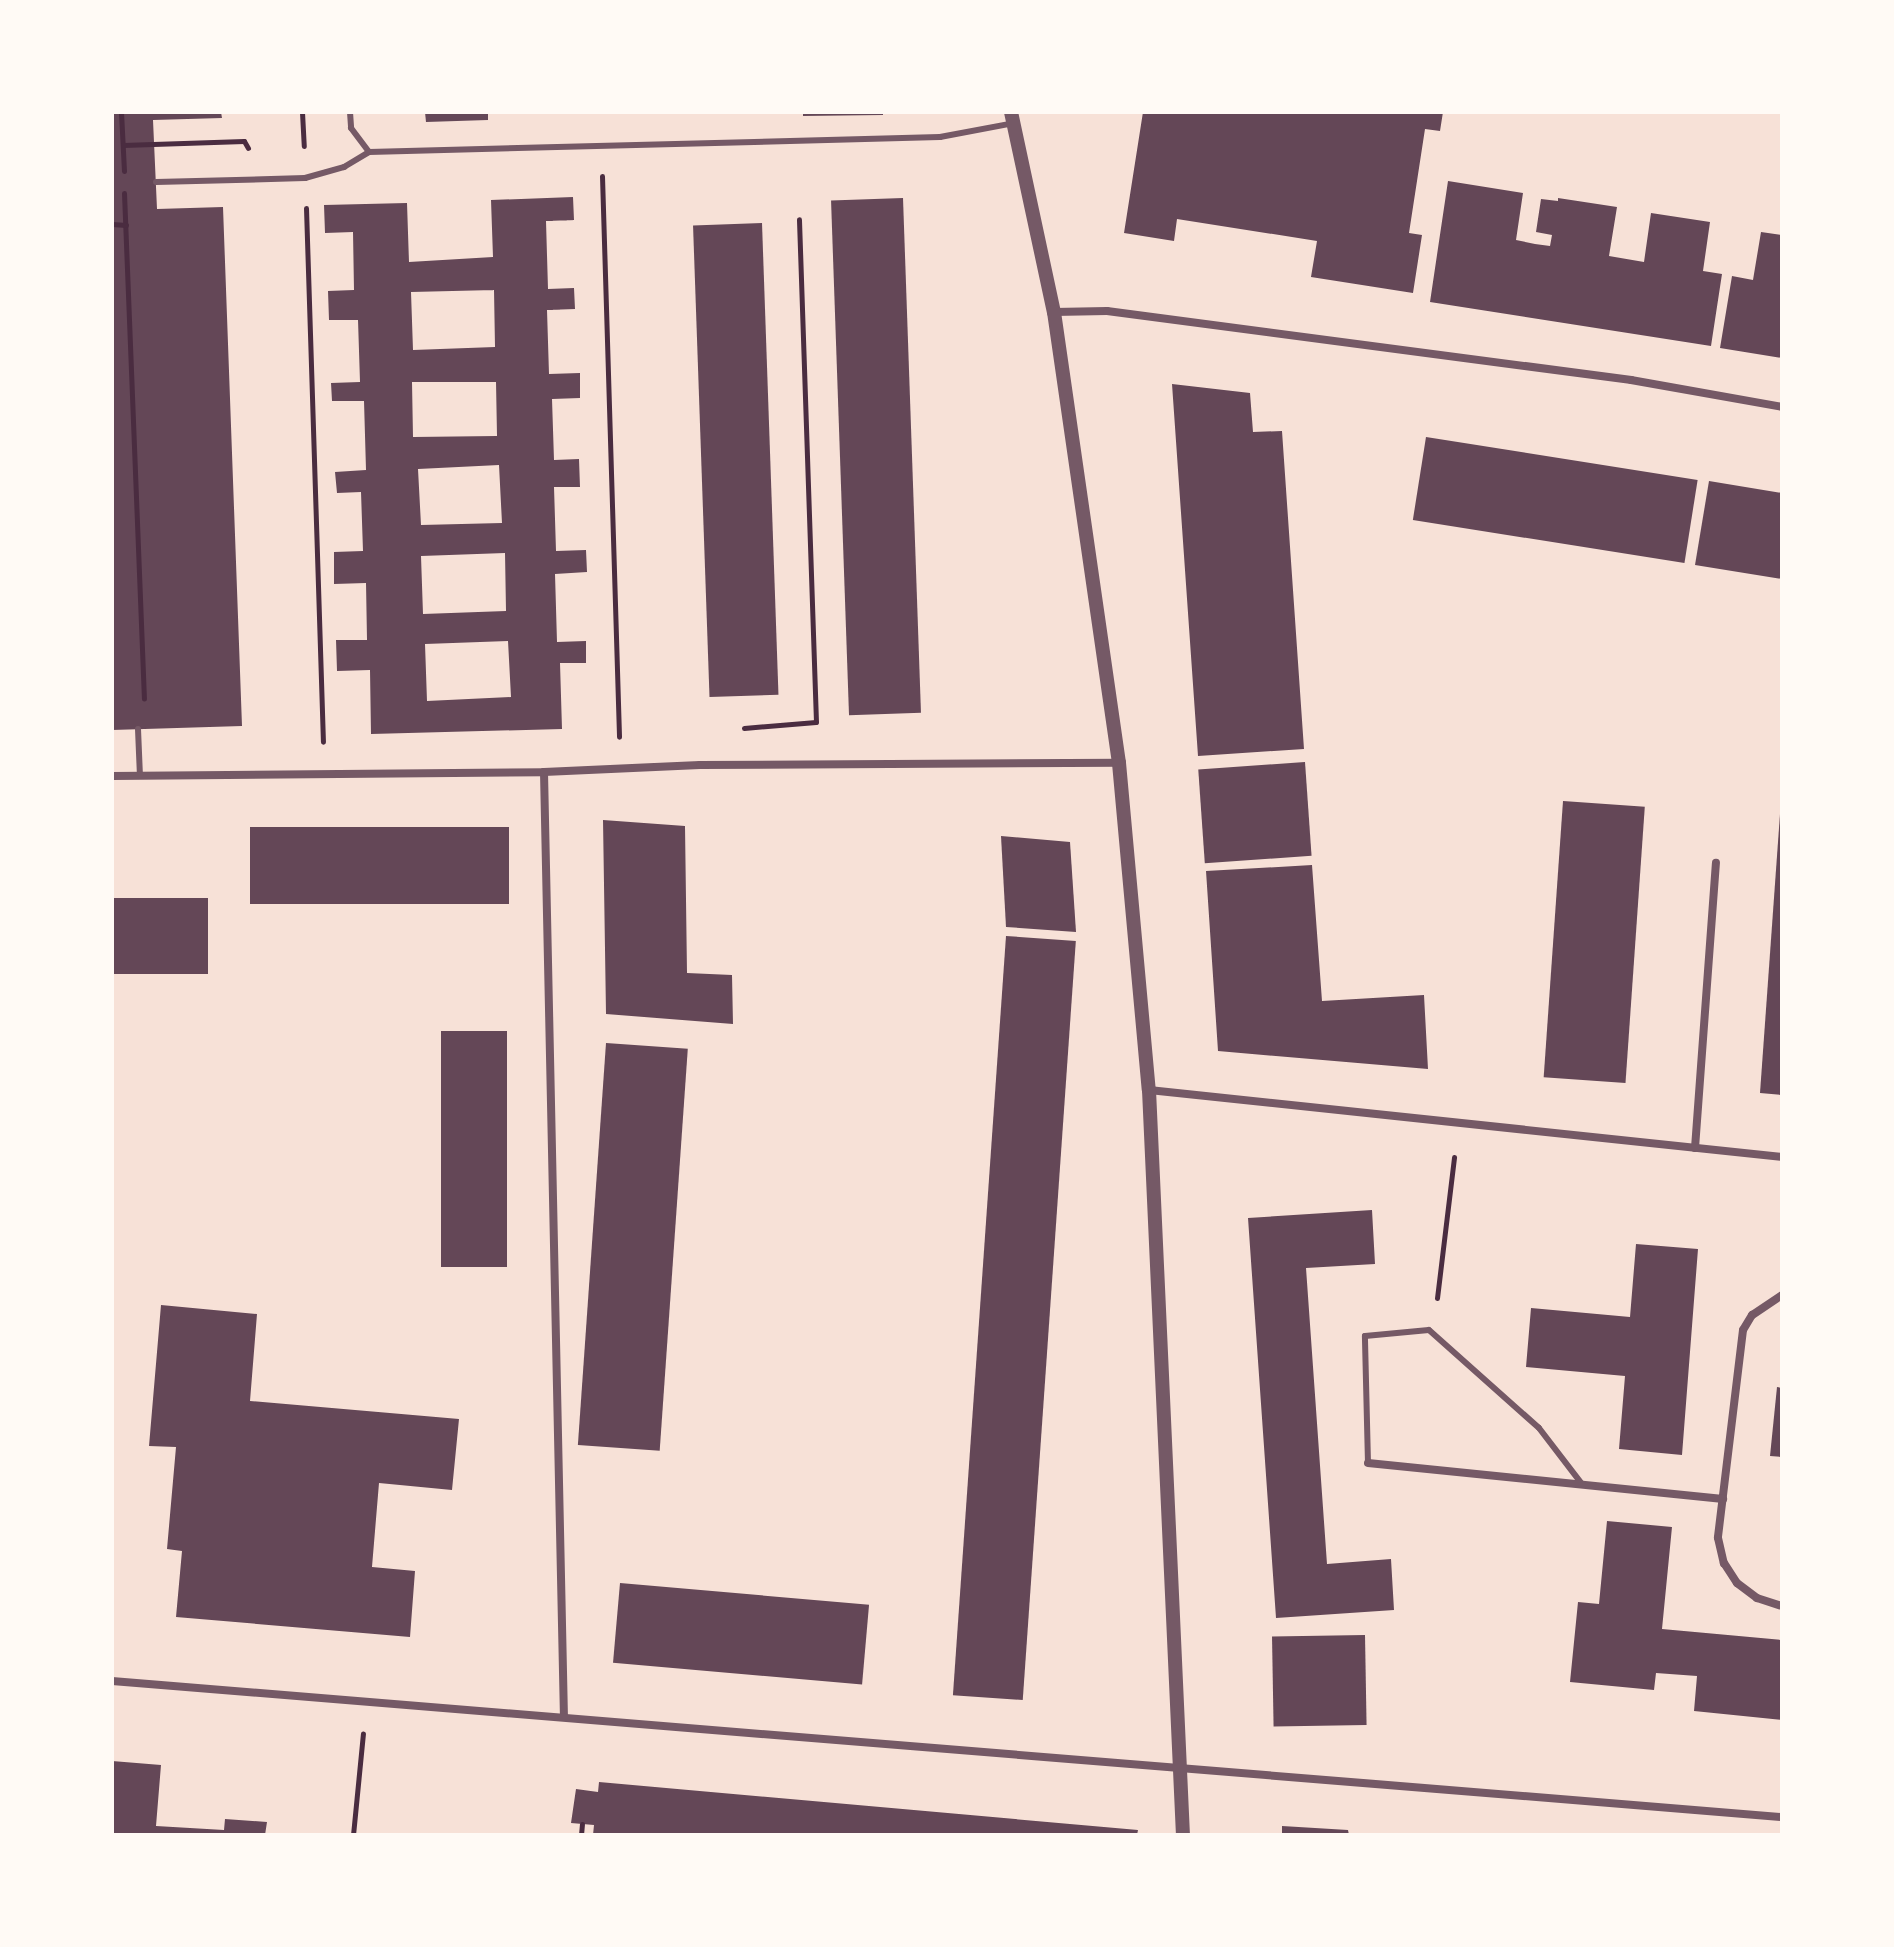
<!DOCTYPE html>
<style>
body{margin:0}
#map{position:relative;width:1894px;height:1947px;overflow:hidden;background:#f7e1d7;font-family:"Fira Sans",sans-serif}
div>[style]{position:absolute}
.building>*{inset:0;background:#644757;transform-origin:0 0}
.path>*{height:5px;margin:-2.5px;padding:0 2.5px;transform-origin:2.5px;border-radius:2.5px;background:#4a2c40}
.service>*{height:6px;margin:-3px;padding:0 3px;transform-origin:3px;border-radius:3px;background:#755966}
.minor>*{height:8px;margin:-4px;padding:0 4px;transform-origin:4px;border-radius:4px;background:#755966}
.tertiary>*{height:14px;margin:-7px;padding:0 7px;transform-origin:7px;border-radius:7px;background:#755966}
span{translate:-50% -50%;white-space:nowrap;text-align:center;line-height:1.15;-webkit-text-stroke:8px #fffaf5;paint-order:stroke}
.frame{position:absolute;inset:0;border:114px solid #fffaf5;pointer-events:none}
</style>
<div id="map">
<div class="building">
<i style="clip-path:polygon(112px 112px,221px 112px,222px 118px,153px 120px,157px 209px,223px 207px,242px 726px,112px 730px)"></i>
<i style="clip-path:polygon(425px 112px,488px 112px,488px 120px,426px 122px)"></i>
<i style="clip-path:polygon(803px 112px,883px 112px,883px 115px,803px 116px)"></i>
<i style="clip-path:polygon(1143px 112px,1443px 112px,1440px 131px,1425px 129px,1409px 233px,1422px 235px,1413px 293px,1311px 277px,1317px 241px,1177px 219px,1174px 241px,1124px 233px)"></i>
<i style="clip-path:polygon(1448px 181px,1523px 193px,1516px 240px,1535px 244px,1550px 246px,1552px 235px,1536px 232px,1541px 199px,1558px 201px,1558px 198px,1617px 207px,1609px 256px,1644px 262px,1651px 213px,1710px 222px,1703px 271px,1722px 274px,1711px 346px,1430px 302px)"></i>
<i style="clip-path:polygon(evenodd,573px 197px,574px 220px,546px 221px,548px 289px,574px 288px,575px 309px,547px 310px,549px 374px,580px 373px,580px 398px,552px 399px,554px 460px,579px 459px,580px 487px,554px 487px,556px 551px,586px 550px,587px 572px,555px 574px,557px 642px,586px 641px,586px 663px,560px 663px,562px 729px,371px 734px,370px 670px,337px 671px,336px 640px,367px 640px,366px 583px,334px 584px,334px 552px,363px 551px,361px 492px,337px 493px,335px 472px,366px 470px,364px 401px,332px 401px,331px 383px,360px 382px,358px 320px,329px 320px,328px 291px,354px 290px,353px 232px,325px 233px,324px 205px,407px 203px,409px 262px,493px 257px,491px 200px,573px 197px,494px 290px,495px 347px,413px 350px,411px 292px,494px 290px,573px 197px,412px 382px,496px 382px,497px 436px,413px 437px,412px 382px,573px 197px,499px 465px,502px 523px,421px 525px,418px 469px,499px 465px,573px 197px,505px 553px,506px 611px,423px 614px,421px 556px,505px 553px,573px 197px,508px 641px,511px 697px,427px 701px,425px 644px,508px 641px)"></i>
<i style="left:903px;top:198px;width:515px;height:72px;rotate:88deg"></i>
<i style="left:762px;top:223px;width:472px;height:69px;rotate:88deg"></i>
<i style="clip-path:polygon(1761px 232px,1782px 235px,1782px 358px,1720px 348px,1732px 276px,1753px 280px)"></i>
<i style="clip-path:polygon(1172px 384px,1250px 393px,1253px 432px,1282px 431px,1304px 749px,1198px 756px)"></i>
<i style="left:1426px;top:437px;width:275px;height:84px;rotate:9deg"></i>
<i style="clip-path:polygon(1709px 481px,1782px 493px,1782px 579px,1695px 565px)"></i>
<i style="left:1305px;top:762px;width:94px;height:107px;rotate:86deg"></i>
<i style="left:1563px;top:801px;width:82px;height:277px;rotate:4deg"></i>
<i style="clip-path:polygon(1780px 814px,1782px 815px,1782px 1095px,1760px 1093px)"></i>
<i style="clip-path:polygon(603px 820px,685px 826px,687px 973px,732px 975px,733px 1024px,606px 1014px)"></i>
<i style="left:250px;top:827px;width:259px;height:77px"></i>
<i style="clip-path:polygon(1001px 836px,1070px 842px,1076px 932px,1006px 927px)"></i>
<i style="clip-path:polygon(1312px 865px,1322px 1001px,1424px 995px,1428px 1069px,1218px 1051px,1206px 871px)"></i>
<i style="left:112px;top:898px;width:96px;height:76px"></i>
<i style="left:1006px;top:936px;width:70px;height:761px;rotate:4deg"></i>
<i style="left:441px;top:1031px;width:66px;height:236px"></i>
<i style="left:606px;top:1043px;width:82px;height:403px;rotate:4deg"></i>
<i style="clip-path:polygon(1372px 1210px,1375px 1264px,1306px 1268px,1327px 1564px,1391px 1559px,1394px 1610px,1276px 1618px,1248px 1218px)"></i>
<i style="clip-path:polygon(1636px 1244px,1698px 1249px,1682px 1455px,1619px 1449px,1625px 1376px,1526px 1367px,1531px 1308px,1630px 1317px)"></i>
<i style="clip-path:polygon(161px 1305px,257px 1314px,250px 1401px,459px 1419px,452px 1490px,379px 1483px,372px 1567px,415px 1571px,410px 1637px,176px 1617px,182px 1551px,167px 1549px,176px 1447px,149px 1446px)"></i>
<i style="clip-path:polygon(1777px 1387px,1782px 1388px,1782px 1457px,1770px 1456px)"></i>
<i style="clip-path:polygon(1607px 1521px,1672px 1527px,1662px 1629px,1782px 1640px,1782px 1720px,1694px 1711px,1697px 1676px,1656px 1673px,1654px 1690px,1570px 1682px,1578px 1602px,1599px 1604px)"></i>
<i style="left:620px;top:1583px;width:250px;height:80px;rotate:5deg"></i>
<i style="left:1365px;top:1635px;width:90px;height:93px;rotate:89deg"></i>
<i style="clip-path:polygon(112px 1761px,161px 1765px,156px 1826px,224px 1830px,225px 1819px,267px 1822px,265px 1835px,112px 1835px)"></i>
<i style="clip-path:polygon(599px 1782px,1138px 1830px,1137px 1835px,593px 1835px,594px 1825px,571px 1823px,576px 1789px,598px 1792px)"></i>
<i style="clip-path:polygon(1282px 1826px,1348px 1830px,1349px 1835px,1282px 1835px)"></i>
</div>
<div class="path">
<i style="left:121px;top:112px;width:59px;rotate:87.1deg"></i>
<i style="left:302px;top:112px;width:34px;rotate:87deg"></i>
<i style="left:123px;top:145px;width:121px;rotate:-1.9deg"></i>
<i style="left:244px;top:141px;width:8px;rotate:60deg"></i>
<i style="left:602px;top:176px;width:561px;rotate:88.26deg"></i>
<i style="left:124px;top:193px;width:506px;rotate:87.74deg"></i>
<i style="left:306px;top:208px;width:534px;rotate:88.18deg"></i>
<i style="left:112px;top:224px;width:14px;rotate:4deg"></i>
<i style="left:744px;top:728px;width:72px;rotate:-4.8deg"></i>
<i style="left:816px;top:722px;width:503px;rotate:-91.94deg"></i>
<i style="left:1437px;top:1298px;width:142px;rotate:-83.1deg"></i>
<i style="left:353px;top:1835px;width:102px;rotate:-84.4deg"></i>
<i style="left:581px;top:1835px;width:11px;rotate:-85deg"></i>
</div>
<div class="service">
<i style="left:350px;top:112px;width:16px;rotate:86deg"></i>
<i style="left:351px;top:128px;width:30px;rotate:53deg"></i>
<i style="left:156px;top:182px;width:149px;rotate:-1.5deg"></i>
<i style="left:305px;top:178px;width:41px;rotate:-15.8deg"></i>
<i style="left:344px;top:167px;width:29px;rotate:-31deg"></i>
<i style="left:369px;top:152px;width:571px;rotate:-1.5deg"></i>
<i style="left:940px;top:137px;width:75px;rotate:-10.7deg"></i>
<i style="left:138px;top:729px;width:47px;rotate:87.6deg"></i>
<i style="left:1368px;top:1463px;width:127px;rotate:-91.4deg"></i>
<i style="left:1365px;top:1336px;width:64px;rotate:-5.4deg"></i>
<i style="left:1429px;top:1330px;width:147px;rotate:41.7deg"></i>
<i style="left:1539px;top:1428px;width:71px;rotate:52.5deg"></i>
</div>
<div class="minor">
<i style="left:1054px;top:312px;width:53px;rotate:-1.1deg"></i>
<i style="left:1107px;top:311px;width:529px;rotate:7.5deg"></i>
<i style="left:1631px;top:380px;width:153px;rotate:10.1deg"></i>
<i style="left:544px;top:772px;width:945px;rotate:88.79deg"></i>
<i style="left:112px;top:776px;width:432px;rotate:-0.5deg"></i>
<i style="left:544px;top:772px;width:156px;rotate:-2.6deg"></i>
<i style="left:700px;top:765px;width:419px;rotate:-0.3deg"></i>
<i style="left:1149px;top:1090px;width:637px;rotate:6.04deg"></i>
<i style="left:1695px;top:1148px;width:286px;rotate:-85.8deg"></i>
<i style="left:1782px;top:1295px;width:36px;rotate:146deg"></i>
<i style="left:1752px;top:1315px;width:17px;rotate:121deg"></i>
<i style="left:1743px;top:1330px;width:209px;rotate:96.9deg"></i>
<i style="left:1718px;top:1538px;width:26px;rotate:77deg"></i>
<i style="left:1724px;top:1563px;width:24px;rotate:57deg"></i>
<i style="left:1737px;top:1583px;width:25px;rotate:37deg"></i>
<i style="left:1757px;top:1598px;width:26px;rotate:18deg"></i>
<i style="left:1368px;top:1463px;width:357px;rotate:5.8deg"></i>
<i style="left:112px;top:1681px;width:1676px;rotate:4.66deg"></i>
</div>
<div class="tertiary">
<i style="left:1011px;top:112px;width:205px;rotate:77.9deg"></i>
<i style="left:1054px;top:312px;width:456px;rotate:81.8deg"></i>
<i style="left:1119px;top:763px;width:328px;rotate:84.8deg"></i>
<i style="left:1149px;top:1090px;width:746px;rotate:87.39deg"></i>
</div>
<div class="frame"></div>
</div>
